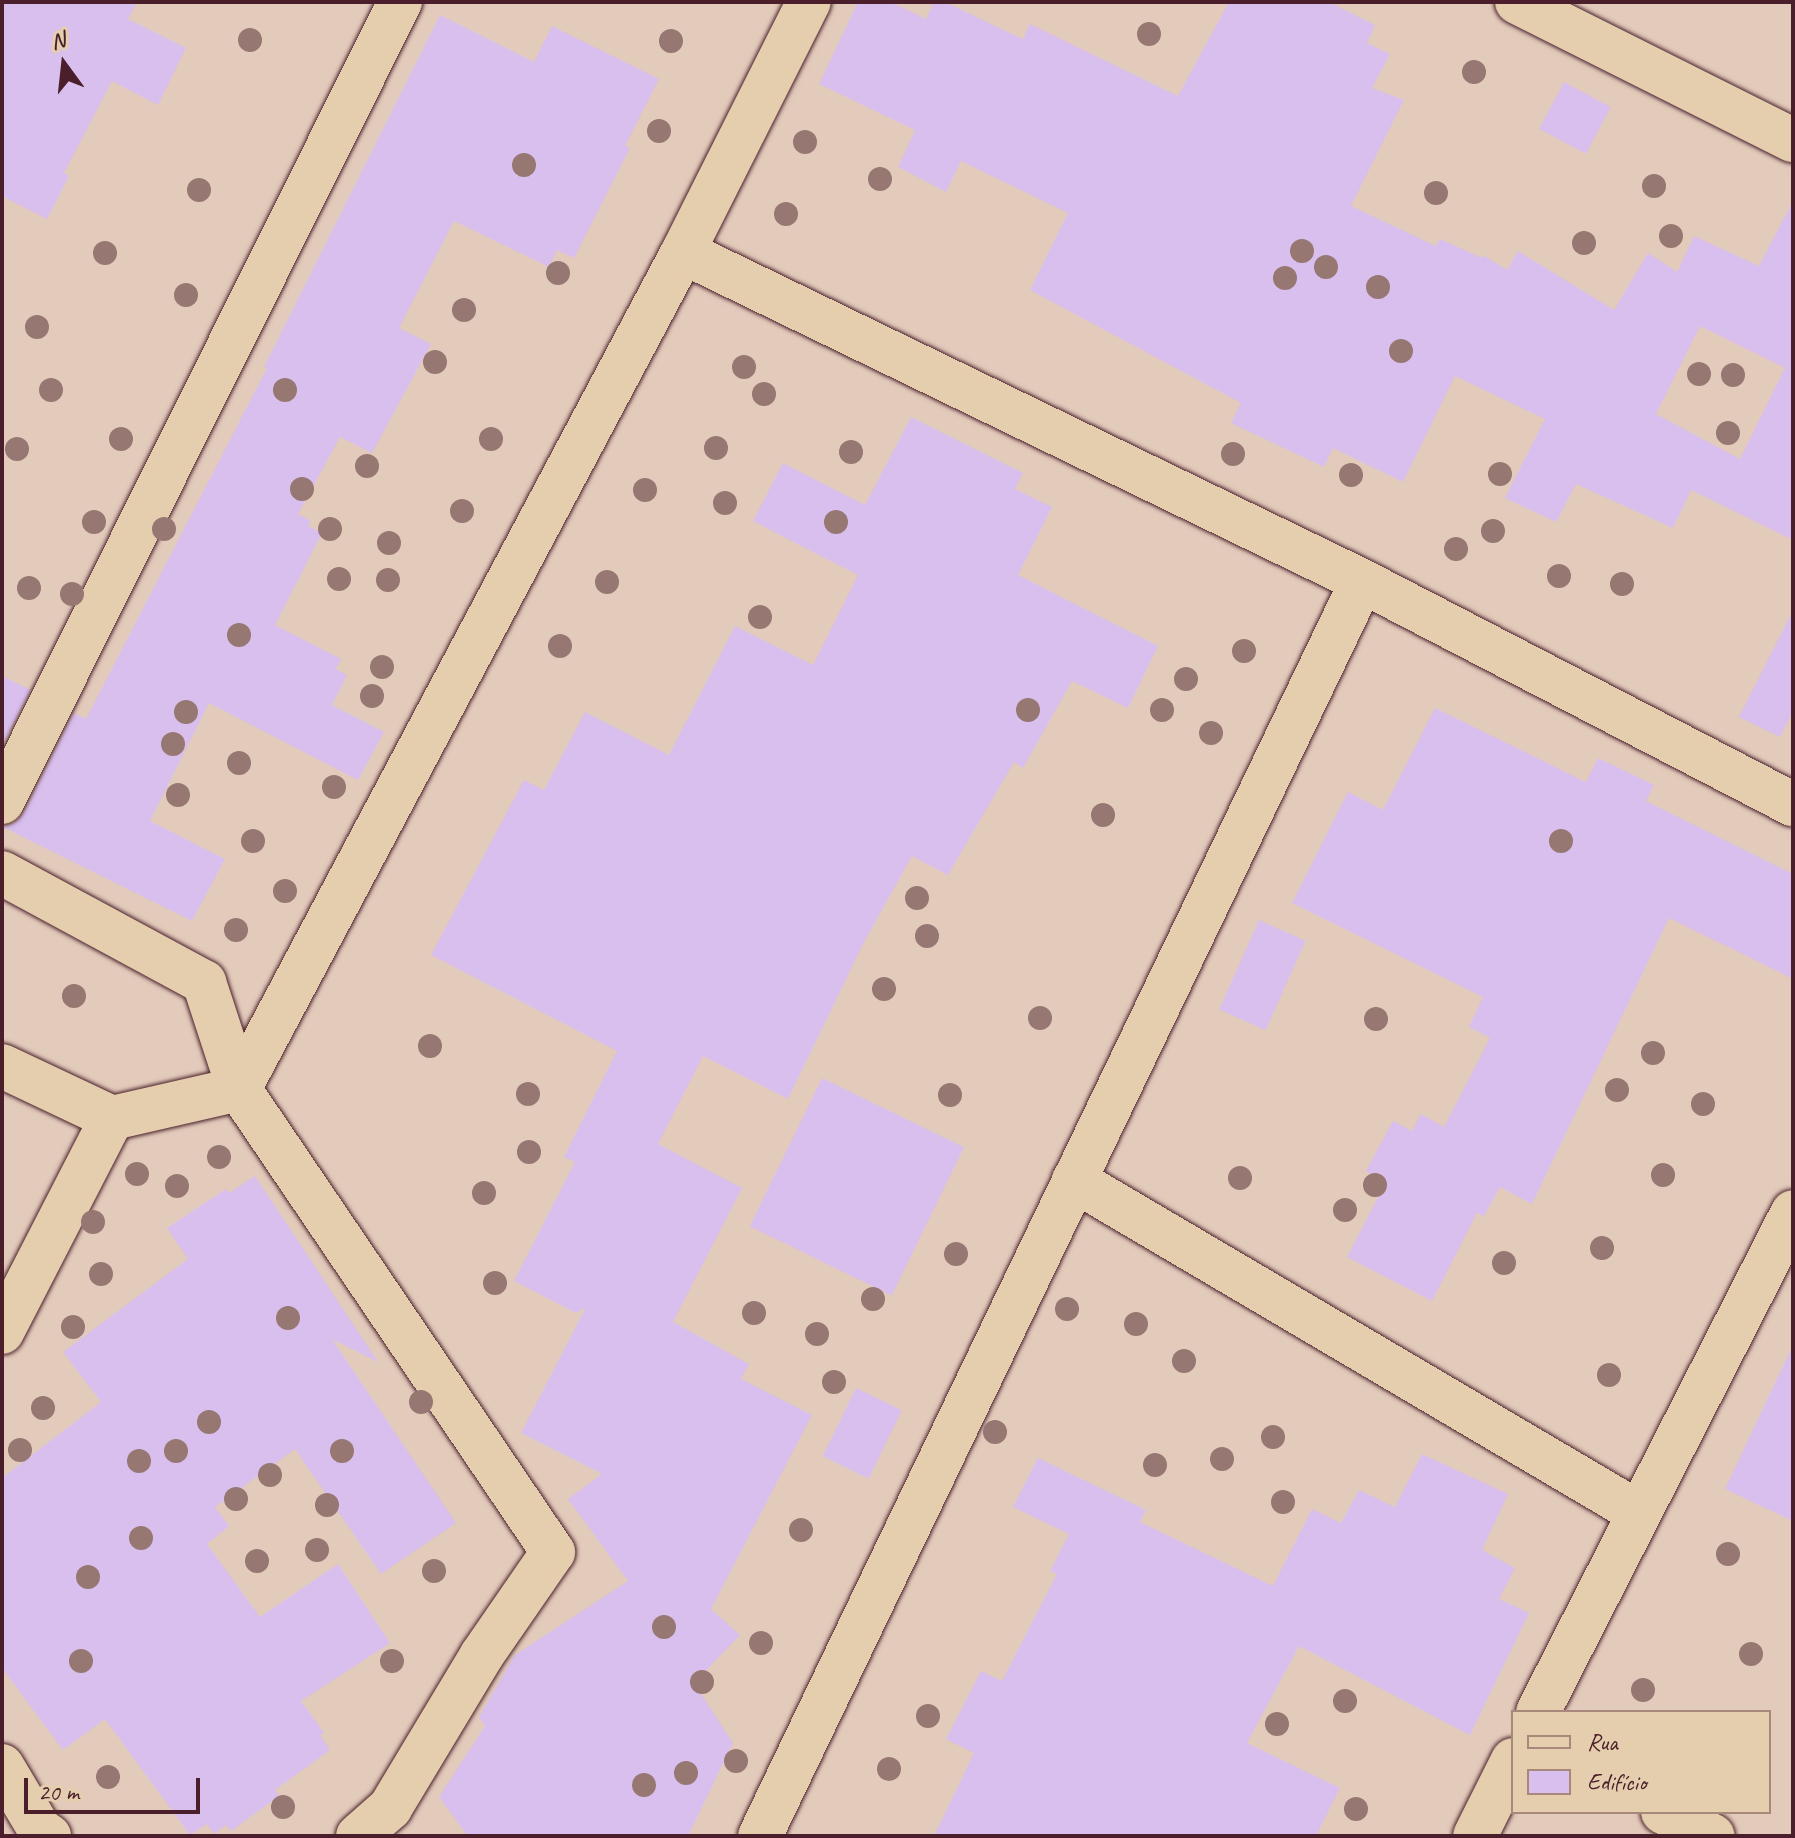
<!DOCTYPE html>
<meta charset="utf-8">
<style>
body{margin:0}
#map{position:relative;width:1795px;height:1838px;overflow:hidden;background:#e3cbbb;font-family:Caveat,sans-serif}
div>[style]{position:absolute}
.building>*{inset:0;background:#d9bfed;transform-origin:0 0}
.roads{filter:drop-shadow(0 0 2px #4a1f2b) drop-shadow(0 0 2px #4a1f2b)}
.minor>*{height:44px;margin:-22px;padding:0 22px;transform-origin:22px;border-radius:22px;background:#e5ceae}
.tertiary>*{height:44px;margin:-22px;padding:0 22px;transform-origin:22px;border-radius:22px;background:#e5ceae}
.trees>*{width:24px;height:24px;margin:-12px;border-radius:50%;background:#967771}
span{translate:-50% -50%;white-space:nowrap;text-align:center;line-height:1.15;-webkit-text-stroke:6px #e5ceae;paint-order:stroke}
.frame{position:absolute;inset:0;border:4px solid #4a1f2b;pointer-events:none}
.legend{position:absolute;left:1511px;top:1710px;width:260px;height:104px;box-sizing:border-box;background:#e5ceae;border:2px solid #a7887a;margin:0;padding:10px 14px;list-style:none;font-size:24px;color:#4a1f2b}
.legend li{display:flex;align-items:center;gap:16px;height:40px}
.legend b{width:40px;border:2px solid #a7887a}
.north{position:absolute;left:24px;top:24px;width:80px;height:80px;-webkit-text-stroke:6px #e5ceae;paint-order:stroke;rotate:345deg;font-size:22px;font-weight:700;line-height:32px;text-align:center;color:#4a1f2b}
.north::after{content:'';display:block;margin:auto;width:28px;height:36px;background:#4a1f2b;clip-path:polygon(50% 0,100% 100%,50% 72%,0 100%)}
.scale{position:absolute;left:24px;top:1778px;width:176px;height:36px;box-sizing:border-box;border:4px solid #4a1f2b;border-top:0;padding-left:10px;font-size:24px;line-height:28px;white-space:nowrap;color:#4a1f2b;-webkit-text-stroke:6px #e5ceae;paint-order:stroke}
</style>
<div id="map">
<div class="building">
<i style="clip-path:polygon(2px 2px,137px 2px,128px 19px,186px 48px,158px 105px,112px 81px,64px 173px,69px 176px,47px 219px,2px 196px)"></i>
<i style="clip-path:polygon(evenodd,858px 2px,891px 2px,926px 19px,934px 2px,945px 2px,1023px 39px,1030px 24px,1178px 96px,1229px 2px,1329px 2px,1375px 25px,1367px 43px,1390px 54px,1372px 88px,1404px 100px,1351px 206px,1436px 246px,1440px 239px,1482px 258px,1483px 255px,1507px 270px,1518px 251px,1614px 310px,1648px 253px,1677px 272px,1694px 236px,1759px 266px,1793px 201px,1793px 540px,1691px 490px,1673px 528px,1576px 484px,1556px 522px,1505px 498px,1545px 419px,1455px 376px,1403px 482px,1333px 448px,1324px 467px,1231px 423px,1241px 403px,1030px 290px,1068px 213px,961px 161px,946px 192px,898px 167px,915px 130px,819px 84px,858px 2px,1700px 326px,1785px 368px,1740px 459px,1656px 414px,1700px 326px)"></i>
<i style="clip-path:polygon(440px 15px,534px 62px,552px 26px,659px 79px,625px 146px,630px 148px,574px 258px,557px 250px,549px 267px,454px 221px,399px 328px,431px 344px,372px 453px,340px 437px,298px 514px,311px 521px,308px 526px,322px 533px,275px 625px,341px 659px,336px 669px,347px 675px,332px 705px,384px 732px,358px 780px,209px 703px,150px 821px,225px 859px,192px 921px,3px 827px,15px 823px,24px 813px,74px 713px,86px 719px,267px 368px,264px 367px)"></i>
<i style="left:1564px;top:82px;width:53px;height:53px;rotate:28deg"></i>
<i style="clip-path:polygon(911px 417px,1023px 473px,1015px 489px,1052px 507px,1018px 575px,1158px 646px,1128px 708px,1072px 681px,1023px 768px,1014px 762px,948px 875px,912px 856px,864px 942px,788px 1099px,703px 1056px,658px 1144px,742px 1188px,673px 1322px,749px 1364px,741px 1379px,812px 1415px,711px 1609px,740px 1635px,694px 1683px,733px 1743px,688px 1836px,468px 1836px,439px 1797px,485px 1726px,479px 1717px,515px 1655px,628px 1581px,568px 1499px,602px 1474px,521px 1433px,586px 1307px,576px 1313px,514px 1281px,575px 1162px,564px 1157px,617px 1051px,431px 955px,524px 780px,544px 790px,585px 712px,669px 755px,735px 626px,813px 665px,858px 575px,753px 521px,783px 463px,865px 505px)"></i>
<i style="clip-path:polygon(1793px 610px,1793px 711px,1780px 737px,1739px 717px)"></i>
<i style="clip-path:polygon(2px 676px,30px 690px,2px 746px)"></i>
<i style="clip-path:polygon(1435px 708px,1586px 782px,1598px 758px,1654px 785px,1646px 801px,1793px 874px,1793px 979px,1669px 918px,1532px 1204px,1500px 1187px,1484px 1216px,1477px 1213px,1432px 1301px,1347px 1257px,1386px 1182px,1366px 1171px,1393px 1121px,1412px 1131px,1421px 1114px,1444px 1127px,1490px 1038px,1469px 1027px,1483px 997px,1292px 903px,1348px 792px,1383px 810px)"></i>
<i style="left:1259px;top:920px;width:51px;height:98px;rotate:24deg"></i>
<i style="left:822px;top:1078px;width:158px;height:165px;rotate:26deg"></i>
<i style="clip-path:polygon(255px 1176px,378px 1362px,332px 1339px,456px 1523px,381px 1574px,295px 1449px,215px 1507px,229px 1526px,207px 1544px,260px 1617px,338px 1564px,390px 1643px,301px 1701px,324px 1733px,320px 1735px,330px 1750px,275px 1790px,279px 1796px,231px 1831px,226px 1825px,214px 1834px,207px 1824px,190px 1835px,105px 1719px,63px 1750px,2px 1668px,2px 1478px,101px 1402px,63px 1352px,188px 1259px,167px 1228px,226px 1189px,229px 1193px)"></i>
<i style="clip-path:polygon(1793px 1345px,1793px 1521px,1725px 1489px)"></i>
<i style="left:856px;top:1388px;width:51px;height:76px;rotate:26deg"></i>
<i style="clip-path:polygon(1422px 1454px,1508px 1494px,1482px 1550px,1515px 1568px,1499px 1599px,1529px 1613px,1470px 1735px,1299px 1646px,1247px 1743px,1340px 1788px,1316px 1836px,934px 1836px,974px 1753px,946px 1739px,981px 1671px,1002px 1681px,1057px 1574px,1050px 1571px,1069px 1534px,1013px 1507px,1038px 1458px,1146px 1510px,1140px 1522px,1273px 1586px,1312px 1509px,1341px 1523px,1359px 1490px,1395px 1507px)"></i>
</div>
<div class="roads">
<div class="minor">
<i style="left:683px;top:252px;width:755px;rotate:25.85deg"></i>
<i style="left:1362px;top:581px;width:485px;rotate:27.4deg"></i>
<i style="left:2px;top:802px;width:894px;rotate:-63.55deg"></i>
<i style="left:2px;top:873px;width:230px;rotate:28.4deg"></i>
<i style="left:204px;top:982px;width:113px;rotate:71.9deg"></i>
<i style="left:239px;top:1089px;width:130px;rotate:167.1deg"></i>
<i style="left:112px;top:1118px;width:122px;rotate:-154.7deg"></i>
<i style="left:1074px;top:1180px;width:656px;rotate:30.51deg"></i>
<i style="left:2px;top:1332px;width:241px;rotate:-62.8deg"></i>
<i style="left:1538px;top:1712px;width:561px;rotate:-62.98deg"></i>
<i style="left:2px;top:1766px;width:74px;rotate:59.3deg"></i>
<i style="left:40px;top:1830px;width:11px;rotate:34deg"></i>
<i style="left:1663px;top:1812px;width:55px;rotate:25.6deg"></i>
<i style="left:358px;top:1836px;width:43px;rotate:-41.2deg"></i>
<i style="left:390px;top:1808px;width:179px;rotate:-59deg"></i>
<i style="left:482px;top:1655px;width:125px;rotate:-55.4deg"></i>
<i style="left:553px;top:1552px;width:559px;rotate:-124.14deg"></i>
<i style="left:239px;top:1089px;width:947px;rotate:-62.06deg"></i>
<i style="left:683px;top:252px;width:280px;rotate:-63.3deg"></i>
<i style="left:760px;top:1836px;width:1392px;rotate:-64.37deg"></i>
<i style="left:1475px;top:1836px;width:85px;rotate:-63.4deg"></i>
</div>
<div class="tertiary">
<i style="left:1517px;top:2px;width:309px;rotate:26.6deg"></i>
</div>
</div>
<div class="trees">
<i style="left:1149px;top:34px"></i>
<i style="left:250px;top:40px"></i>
<i style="left:671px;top:41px"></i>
<i style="left:1474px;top:72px"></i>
<i style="left:659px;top:131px"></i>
<i style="left:805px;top:142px"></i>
<i style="left:524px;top:165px"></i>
<i style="left:880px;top:179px"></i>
<i style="left:1654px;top:186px"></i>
<i style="left:199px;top:190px"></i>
<i style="left:1436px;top:193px"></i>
<i style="left:786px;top:214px"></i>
<i style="left:1671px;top:236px"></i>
<i style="left:1584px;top:243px"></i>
<i style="left:1302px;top:251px"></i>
<i style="left:105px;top:253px"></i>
<i style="left:1326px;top:267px"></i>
<i style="left:558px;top:273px"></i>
<i style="left:1285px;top:278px"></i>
<i style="left:1378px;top:287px"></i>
<i style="left:186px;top:295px"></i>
<i style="left:464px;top:310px"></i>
<i style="left:37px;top:327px"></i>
<i style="left:1401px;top:351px"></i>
<i style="left:435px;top:362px"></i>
<i style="left:744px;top:367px"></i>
<i style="left:1699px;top:374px"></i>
<i style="left:1733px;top:375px"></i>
<i style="left:51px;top:390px"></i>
<i style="left:285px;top:390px"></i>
<i style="left:764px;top:394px"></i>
<i style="left:1728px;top:433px"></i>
<i style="left:121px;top:439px"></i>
<i style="left:491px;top:439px"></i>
<i style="left:716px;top:448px"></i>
<i style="left:17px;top:449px"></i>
<i style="left:851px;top:452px"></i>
<i style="left:1233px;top:454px"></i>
<i style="left:367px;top:466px"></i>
<i style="left:1500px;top:474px"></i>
<i style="left:1351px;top:475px"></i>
<i style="left:302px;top:489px"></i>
<i style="left:645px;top:490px"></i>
<i style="left:725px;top:503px"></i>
<i style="left:462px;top:511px"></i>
<i style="left:94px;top:522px"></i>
<i style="left:836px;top:522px"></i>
<i style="left:164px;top:529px"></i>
<i style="left:330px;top:529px"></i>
<i style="left:1493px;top:531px"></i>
<i style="left:389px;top:543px"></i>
<i style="left:1456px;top:549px"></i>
<i style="left:1559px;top:576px"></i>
<i style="left:339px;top:579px"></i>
<i style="left:388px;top:580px"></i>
<i style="left:607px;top:582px"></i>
<i style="left:1622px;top:584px"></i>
<i style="left:29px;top:588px"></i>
<i style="left:72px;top:594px"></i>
<i style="left:760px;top:617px"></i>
<i style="left:239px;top:635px"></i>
<i style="left:560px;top:646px"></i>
<i style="left:1244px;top:651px"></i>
<i style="left:382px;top:667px"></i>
<i style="left:1186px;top:679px"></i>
<i style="left:372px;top:696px"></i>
<i style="left:1028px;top:710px"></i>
<i style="left:1162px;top:710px"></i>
<i style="left:186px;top:712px"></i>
<i style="left:1211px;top:733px"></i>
<i style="left:173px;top:744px"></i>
<i style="left:239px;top:763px"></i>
<i style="left:334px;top:787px"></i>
<i style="left:178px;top:795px"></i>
<i style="left:1103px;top:815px"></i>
<i style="left:253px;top:841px"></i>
<i style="left:1561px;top:841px"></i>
<i style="left:285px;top:891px"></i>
<i style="left:917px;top:898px"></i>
<i style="left:236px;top:930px"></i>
<i style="left:927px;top:936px"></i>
<i style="left:884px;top:989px"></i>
<i style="left:74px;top:996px"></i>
<i style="left:1040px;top:1018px"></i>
<i style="left:1376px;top:1019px"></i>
<i style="left:430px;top:1046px"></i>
<i style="left:1653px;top:1053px"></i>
<i style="left:1617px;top:1090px"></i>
<i style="left:528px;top:1094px"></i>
<i style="left:950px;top:1095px"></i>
<i style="left:1703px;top:1104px"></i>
<i style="left:529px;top:1152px"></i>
<i style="left:219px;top:1157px"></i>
<i style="left:137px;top:1174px"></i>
<i style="left:1663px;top:1175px"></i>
<i style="left:1240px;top:1178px"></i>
<i style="left:1375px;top:1185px"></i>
<i style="left:177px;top:1186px"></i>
<i style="left:484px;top:1193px"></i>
<i style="left:1345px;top:1210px"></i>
<i style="left:93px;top:1222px"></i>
<i style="left:1602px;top:1248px"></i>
<i style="left:956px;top:1254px"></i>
<i style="left:1504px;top:1263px"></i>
<i style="left:101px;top:1274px"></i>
<i style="left:495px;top:1283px"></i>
<i style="left:873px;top:1299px"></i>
<i style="left:1067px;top:1309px"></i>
<i style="left:754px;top:1313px"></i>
<i style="left:288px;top:1318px"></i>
<i style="left:1136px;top:1324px"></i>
<i style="left:73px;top:1327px"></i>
<i style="left:817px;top:1334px"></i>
<i style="left:1184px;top:1361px"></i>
<i style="left:1609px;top:1375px"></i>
<i style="left:834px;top:1382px"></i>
<i style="left:421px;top:1402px"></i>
<i style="left:43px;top:1408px"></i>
<i style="left:209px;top:1422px"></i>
<i style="left:995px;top:1432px"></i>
<i style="left:1273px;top:1437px"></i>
<i style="left:20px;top:1450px"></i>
<i style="left:176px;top:1451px"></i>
<i style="left:342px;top:1451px"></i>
<i style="left:1222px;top:1459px"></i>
<i style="left:139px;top:1461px"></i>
<i style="left:1155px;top:1465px"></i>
<i style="left:270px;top:1475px"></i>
<i style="left:236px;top:1499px"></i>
<i style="left:1283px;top:1502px"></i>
<i style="left:327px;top:1505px"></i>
<i style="left:801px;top:1530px"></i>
<i style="left:141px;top:1538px"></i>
<i style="left:317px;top:1550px"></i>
<i style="left:1728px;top:1554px"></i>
<i style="left:257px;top:1561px"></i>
<i style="left:434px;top:1571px"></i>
<i style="left:88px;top:1577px"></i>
<i style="left:664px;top:1627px"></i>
<i style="left:761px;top:1643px"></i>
<i style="left:1751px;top:1654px"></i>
<i style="left:81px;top:1661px"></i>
<i style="left:392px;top:1661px"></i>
<i style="left:702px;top:1682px"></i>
<i style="left:1643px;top:1690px"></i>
<i style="left:1345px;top:1701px"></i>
<i style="left:928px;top:1716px"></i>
<i style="left:1277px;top:1724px"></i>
<i style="left:736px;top:1761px"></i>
<i style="left:889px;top:1769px"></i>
<i style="left:686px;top:1773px"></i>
<i style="left:108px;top:1777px"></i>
<i style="left:644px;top:1785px"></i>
<i style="left:283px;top:1807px"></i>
<i style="left:1356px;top:1809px"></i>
</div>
<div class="frame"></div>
<ul class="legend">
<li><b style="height:10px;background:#e5ceae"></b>Rua</li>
<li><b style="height:22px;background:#d9bfed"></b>Edifício</li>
</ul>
<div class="north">N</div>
<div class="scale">20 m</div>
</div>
